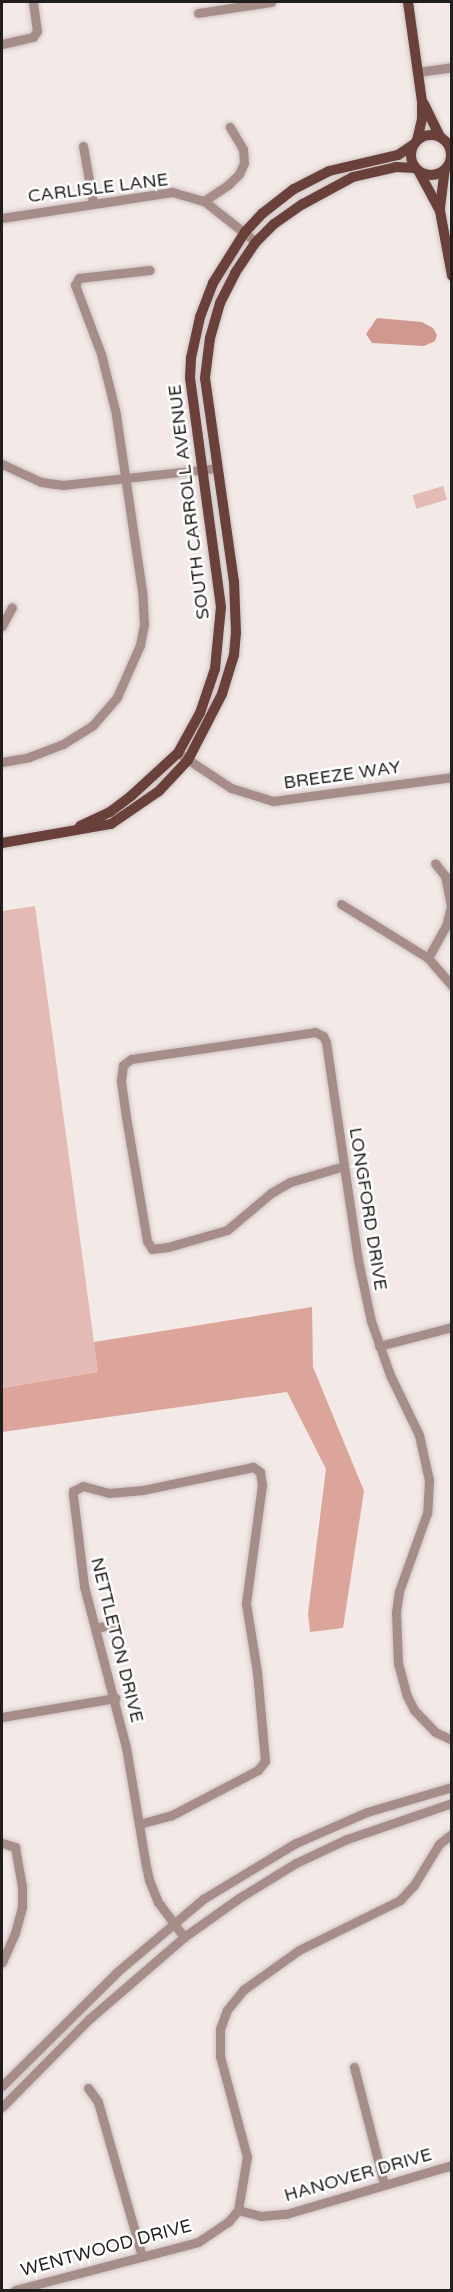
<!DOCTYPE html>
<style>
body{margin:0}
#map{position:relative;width:453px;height:2292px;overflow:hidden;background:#f3e9e7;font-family:"Varela Round",sans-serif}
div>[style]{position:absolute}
.green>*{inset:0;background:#e3bbb4;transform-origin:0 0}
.forest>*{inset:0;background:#dca59b}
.water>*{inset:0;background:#d0998f}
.roads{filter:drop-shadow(0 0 2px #cdc4c3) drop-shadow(0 0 2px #cdc4c3)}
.minor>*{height:9px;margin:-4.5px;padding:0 4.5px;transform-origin:4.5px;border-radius:4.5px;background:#a68d89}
.major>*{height:10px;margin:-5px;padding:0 5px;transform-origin:5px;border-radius:5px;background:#69413a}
.major>.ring{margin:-5px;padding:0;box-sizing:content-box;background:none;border:10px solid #69413a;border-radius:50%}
span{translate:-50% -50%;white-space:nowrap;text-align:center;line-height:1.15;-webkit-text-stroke:5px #fff;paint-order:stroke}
.street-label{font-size:18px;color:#221e1e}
.frame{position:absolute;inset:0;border:3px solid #221e1e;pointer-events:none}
</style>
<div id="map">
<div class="green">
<i style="left:443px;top:486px;width:14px;height:32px;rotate:73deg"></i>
<i style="clip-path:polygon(35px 906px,98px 1372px,2px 1388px,2px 911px)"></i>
</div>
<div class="forest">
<i style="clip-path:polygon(312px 1307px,313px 1367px,364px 1491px,343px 1628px,310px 1632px,308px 1614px,326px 1469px,287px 1392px,2px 1432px,2px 1388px,98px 1372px,94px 1342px)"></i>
</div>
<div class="water">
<i style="clip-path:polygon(377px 318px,422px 322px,433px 328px,437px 335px,435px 341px,424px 346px,372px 343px,366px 334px)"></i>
</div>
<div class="roads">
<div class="minor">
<i style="left:198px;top:13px;width:74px;rotate:-8.6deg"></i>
<i style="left:2px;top:44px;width:32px;rotate:-13deg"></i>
<i style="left:33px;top:37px;width:7px;rotate:-56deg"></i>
<i style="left:37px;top:31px;width:29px;rotate:-98deg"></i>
<i style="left:418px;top:72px;width:34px;rotate:-8deg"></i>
<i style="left:83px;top:146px;width:58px;rotate:80deg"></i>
<i style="left:204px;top:201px;width:30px;rotate:-34deg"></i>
<i style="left:229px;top:184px;width:14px;rotate:-45deg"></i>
<i style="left:239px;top:174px;width:12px;rotate:-66deg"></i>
<i style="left:244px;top:163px;width:14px;rotate:-94deg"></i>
<i style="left:243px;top:149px;width:26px;rotate:-121deg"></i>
<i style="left:2px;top:218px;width:172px;rotate:-8.7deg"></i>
<i style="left:172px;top:192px;width:33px;rotate:16deg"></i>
<i style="left:204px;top:201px;width:66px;rotate:38.3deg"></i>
<i style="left:2px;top:464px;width:43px;rotate:24.8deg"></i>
<i style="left:41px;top:482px;width:22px;rotate:8deg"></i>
<i style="left:63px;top:485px;width:154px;rotate:-6.3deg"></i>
<i style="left:2px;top:626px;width:21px;rotate:-62deg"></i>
<i style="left:178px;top:753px;width:64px;rotate:33.4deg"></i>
<i style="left:231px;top:788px;width:44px;rotate:17.2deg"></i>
<i style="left:273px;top:801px;width:181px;rotate:-7.6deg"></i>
<i style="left:2px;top:762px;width:27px;rotate:-10deg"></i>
<i style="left:29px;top:757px;width:36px;rotate:-21deg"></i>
<i style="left:63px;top:744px;width:36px;rotate:-32deg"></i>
<i style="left:93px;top:725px;width:37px;rotate:-49deg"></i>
<i style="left:117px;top:697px;width:57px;rotate:-66.1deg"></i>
<i style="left:140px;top:645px;width:20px;rotate:-79deg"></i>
<i style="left:144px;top:625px;width:34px;rotate:-93deg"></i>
<i style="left:142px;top:591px;width:179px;rotate:-98.4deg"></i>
<i style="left:116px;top:414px;width:62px;rotate:-104deg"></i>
<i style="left:101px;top:354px;width:74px;rotate:-110.6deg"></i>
<i style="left:75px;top:285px;width:8px;rotate:-60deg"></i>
<i style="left:79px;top:278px;width:71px;rotate:-6.4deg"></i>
<i style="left:341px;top:904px;width:102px;rotate:31.8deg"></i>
<i style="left:428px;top:958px;width:37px;rotate:49deg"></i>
<i style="left:428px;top:958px;width:37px;rotate:-61deg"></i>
<i style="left:446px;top:926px;width:21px;rotate:-76deg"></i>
<i style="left:451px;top:906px;width:31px;rotate:-101deg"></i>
<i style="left:445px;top:876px;width:16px;rotate:-128deg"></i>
<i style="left:344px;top:1166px;width:56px;rotate:163.5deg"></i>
<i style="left:290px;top:1182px;width:22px;rotate:150deg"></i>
<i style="left:271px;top:1193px;width:57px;rotate:139.9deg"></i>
<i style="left:227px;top:1230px;width:61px;rotate:163.9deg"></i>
<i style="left:168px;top:1247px;width:16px;rotate:173deg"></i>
<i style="left:152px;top:1249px;width:9px;rotate:-122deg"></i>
<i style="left:147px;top:1241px;width:126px;rotate:-99.6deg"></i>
<i style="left:126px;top:1117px;width:37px;rotate:-98deg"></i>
<i style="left:121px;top:1080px;width:15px;rotate:-82deg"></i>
<i style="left:123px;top:1065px;width:10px;rotate:-37deg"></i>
<i style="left:131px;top:1059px;width:186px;rotate:-8.3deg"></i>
<i style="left:315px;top:1032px;width:9px;rotate:27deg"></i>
<i style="left:323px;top:1036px;width:7px;rotate:63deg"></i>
<i style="left:326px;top:1042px;width:125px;rotate:81.7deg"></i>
<i style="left:344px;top:1166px;width:95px;rotate:81.5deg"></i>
<i style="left:358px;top:1260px;width:62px;rotate:78deg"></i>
<i style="left:371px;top:1321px;width:57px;rotate:70.6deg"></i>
<i style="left:390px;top:1375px;width:67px;rotate:64.2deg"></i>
<i style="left:419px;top:1435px;width:46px;rotate:77.5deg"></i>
<i style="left:429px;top:1480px;width:33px;rotate:93deg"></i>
<i style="left:427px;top:1513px;width:83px;rotate:109.7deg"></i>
<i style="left:399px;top:1591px;width:22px;rotate:98deg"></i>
<i style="left:396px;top:1613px;width:50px;rotate:87.7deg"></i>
<i style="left:398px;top:1663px;width:34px;rotate:75deg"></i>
<i style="left:407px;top:1696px;width:16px;rotate:63deg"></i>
<i style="left:414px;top:1710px;width:30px;rotate:46deg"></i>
<i style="left:435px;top:1732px;width:19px;rotate:25deg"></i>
<i style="left:379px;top:1346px;width:75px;rotate:-14.6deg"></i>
<i style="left:95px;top:1628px;width:21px;rotate:-11deg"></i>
<i style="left:2px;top:1717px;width:115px;rotate:-9.5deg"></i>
<i style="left:139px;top:1824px;width:34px;rotate:-15deg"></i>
<i style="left:172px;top:1815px;width:97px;rotate:-27.6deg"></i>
<i style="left:258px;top:1770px;width:11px;rotate:-52deg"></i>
<i style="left:265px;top:1761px;width:89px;rotate:-95.1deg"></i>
<i style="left:257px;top:1672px;width:70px;rotate:-99.1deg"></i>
<i style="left:246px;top:1603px;width:119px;rotate:-82.3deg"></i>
<i style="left:262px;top:1485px;width:13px;rotate:-99deg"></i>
<i style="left:260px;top:1472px;width:9px;rotate:-144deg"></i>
<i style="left:253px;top:1467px;width:112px;rotate:168.2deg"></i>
<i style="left:143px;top:1490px;width:34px;rotate:175deg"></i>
<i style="left:109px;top:1493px;width:27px;rotate:-165deg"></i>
<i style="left:83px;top:1486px;width:11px;rotate:153deg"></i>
<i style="left:73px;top:1491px;width:4px;rotate:90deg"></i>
<i style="left:73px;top:1495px;width:92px;rotate:83.1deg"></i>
<i style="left:84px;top:1586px;width:166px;rotate:75.4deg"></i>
<i style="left:126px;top:1747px;width:116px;rotate:80.5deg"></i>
<i style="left:145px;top:1861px;width:19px;rotate:78deg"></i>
<i style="left:149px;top:1880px;width:24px;rotate:68deg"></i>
<i style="left:158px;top:1902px;width:44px;rotate:53.4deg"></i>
<i style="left:2px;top:1843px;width:14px;rotate:17deg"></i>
<i style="left:15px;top:1847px;width:39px;rotate:80deg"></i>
<i style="left:22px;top:1885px;width:22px;rotate:90deg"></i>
<i style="left:22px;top:1907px;width:27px;rotate:105deg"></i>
<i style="left:15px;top:1933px;width:32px;rotate:114deg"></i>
<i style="left:354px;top:2067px;width:121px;rotate:75.6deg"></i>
<i style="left:2px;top:2086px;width:162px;rotate:-44.7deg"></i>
<i style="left:117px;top:1972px;width:113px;rotate:-40.3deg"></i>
<i style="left:203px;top:1899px;width:109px;rotate:-31.1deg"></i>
<i style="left:296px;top:1843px;width:77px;rotate:-23.6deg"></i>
<i style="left:367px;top:1812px;width:89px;rotate:-16.4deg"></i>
<i style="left:88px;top:2088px;width:17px;rotate:54deg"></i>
<i style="left:98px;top:2102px;width:160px;rotate:74.1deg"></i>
<i style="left:2px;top:2107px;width:122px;rotate:-45.3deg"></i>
<i style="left:88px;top:2020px;width:127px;rotate:-40.8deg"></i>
<i style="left:184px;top:1937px;width:67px;rotate:-35.3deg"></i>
<i style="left:239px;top:1898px;width:67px;rotate:-31.6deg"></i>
<i style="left:296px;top:1863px;width:56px;rotate:-25.2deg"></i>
<i style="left:347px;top:1839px;width:111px;rotate:-18.9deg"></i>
<i style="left:238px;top:2210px;width:24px;rotate:15deg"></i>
<i style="left:261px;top:2216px;width:25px;rotate:-5deg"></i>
<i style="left:286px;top:2214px;width:173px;rotate:-16.4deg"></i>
<i style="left:15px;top:2290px;width:189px;rotate:-14.7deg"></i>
<i style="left:198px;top:2242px;width:36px;rotate:-34deg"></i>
<i style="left:228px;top:2222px;width:16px;rotate:-50deg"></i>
<i style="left:238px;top:2210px;width:54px;rotate:-80.4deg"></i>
<i style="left:247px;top:2157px;width:105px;rotate:-105deg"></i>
<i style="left:220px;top:2056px;width:27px;rotate:-90deg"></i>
<i style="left:220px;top:2029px;width:20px;rotate:-70deg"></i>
<i style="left:227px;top:2010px;width:26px;rotate:-51deg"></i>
<i style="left:243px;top:1990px;width:69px;rotate:-35.5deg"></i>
<i style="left:299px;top:1950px;width:113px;rotate:-26.3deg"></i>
<i style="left:400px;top:1900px;width:21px;rotate:-47deg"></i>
<i style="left:414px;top:1885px;width:48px;rotate:-58.6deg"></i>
<i style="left:439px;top:1844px;width:16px;rotate:-38deg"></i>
</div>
<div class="major">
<i style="left:408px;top:2px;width:100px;rotate:82deg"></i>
<i style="left:422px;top:101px;width:18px;rotate:90deg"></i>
<i style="left:422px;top:119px;width:22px;rotate:103deg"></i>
<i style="left:424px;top:104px;width:37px;rotate:64deg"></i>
<i class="ring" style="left:411px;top:135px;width:30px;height:30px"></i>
<i style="left:419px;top:172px;width:44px;rotate:61.7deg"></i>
<i style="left:440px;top:211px;width:66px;rotate:79.5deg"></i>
<i style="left:440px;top:208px;width:38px;rotate:-83deg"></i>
<i style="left:80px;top:826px;width:33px;rotate:-25deg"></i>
<i style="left:110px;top:812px;width:26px;rotate:-37deg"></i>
<i style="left:131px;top:796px;width:64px;rotate:-42.5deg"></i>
<i style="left:178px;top:753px;width:46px;rotate:-61.2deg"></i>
<i style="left:200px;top:713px;width:46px;rotate:-71.2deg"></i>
<i style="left:215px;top:669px;width:62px;rotate:-84.5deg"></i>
<i style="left:221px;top:607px;width:231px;rotate:-97.7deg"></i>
<i style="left:190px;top:378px;width:20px;rotate:-87deg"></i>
<i style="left:191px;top:358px;width:42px;rotate:-77.6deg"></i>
<i style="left:200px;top:317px;width:36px;rotate:-69deg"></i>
<i style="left:213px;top:283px;width:60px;rotate:-57.9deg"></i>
<i style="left:245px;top:232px;width:26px;rotate:-47deg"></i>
<i style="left:263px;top:213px;width:39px;rotate:-38deg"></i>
<i style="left:294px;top:189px;width:39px;rotate:-27deg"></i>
<i style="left:329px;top:171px;width:71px;rotate:-13.1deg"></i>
<i style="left:398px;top:155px;width:18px;rotate:-34deg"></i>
<i style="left:2px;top:843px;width:111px;rotate:-9.9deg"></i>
<i style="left:111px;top:824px;width:58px;rotate:-34.5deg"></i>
<i style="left:159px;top:791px;width:42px;rotate:-46.9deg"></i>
<i style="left:188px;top:760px;width:74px;rotate:-62.7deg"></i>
<i style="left:222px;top:694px;width:41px;rotate:-72.9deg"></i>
<i style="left:234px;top:655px;width:22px;rotate:-85deg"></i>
<i style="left:236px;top:633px;width:51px;rotate:-92.2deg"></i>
<i style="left:234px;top:582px;width:206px;rotate:-98.1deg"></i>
<i style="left:205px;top:378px;width:40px;rotate:-82.9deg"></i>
<i style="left:210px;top:338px;width:36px;rotate:-74deg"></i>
<i style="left:220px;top:303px;width:34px;rotate:-63deg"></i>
<i style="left:235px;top:273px;width:37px;rotate:-56deg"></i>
<i style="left:256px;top:242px;width:25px;rotate:-45deg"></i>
<i style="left:274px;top:224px;width:35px;rotate:-35deg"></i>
<i style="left:303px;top:204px;width:57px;rotate:-28.4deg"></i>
<i style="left:353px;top:177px;width:44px;rotate:-13.1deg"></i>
<i style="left:396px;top:167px;width:19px;rotate:3deg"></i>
</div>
</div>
<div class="street-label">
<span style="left:98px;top:188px;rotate:-7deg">CARLISLE LANE</span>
<span style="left:189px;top:502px;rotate:-97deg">SOUTH CARROLL AVENUE</span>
<span style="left:342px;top:775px;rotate:-8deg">BREEZE WAY</span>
<span style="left:368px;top:1209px;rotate:81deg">LONGFORD DRIVE</span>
<span style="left:117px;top:1640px;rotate:76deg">NETTLETON DRIVE</span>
<span style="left:358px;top:2175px;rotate:-16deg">HANOVER DRIVE</span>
<span style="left:106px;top:2248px;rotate:-15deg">WENTWOOD DRIVE</span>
</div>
<div class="frame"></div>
</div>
